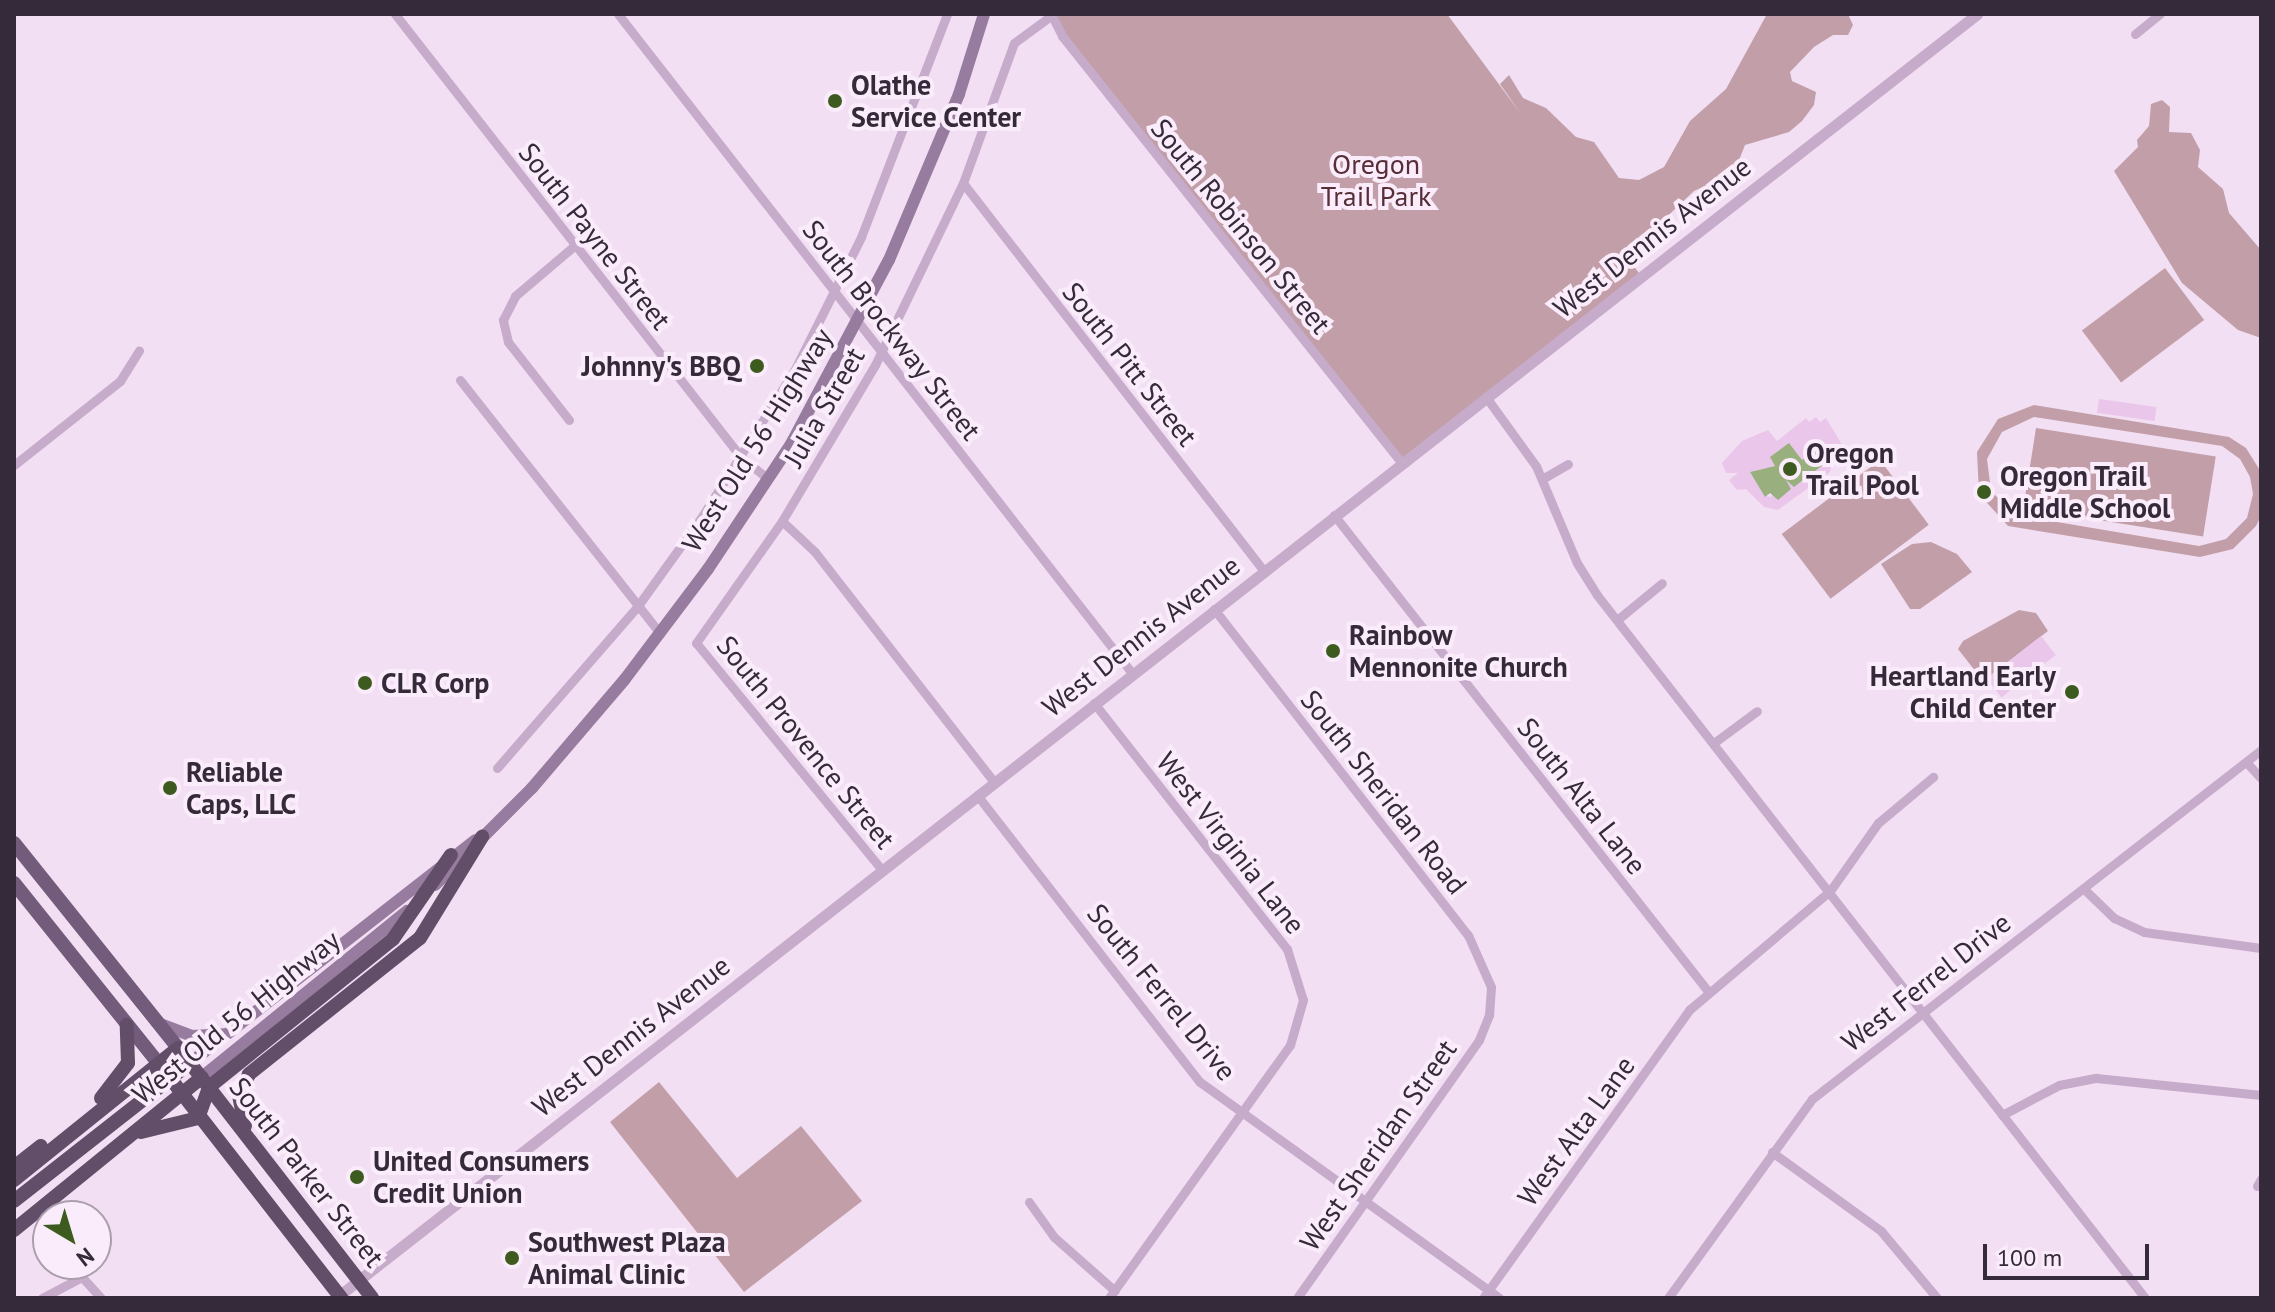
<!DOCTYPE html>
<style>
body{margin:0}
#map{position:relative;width:2275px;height:1312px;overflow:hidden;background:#f2dff3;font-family:"PT Sans",sans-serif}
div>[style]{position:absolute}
.green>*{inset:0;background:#c29fa8;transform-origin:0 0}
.plaza>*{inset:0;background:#eac6eb;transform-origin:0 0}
.water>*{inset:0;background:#99b07e}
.minor>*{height:9px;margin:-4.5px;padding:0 4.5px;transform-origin:4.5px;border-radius:4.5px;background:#c7abcb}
.tertiary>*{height:11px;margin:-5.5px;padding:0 5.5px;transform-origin:5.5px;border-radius:5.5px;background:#c7abcb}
.secondary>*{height:12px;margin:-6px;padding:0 6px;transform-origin:6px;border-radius:6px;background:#977c9f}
.primary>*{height:14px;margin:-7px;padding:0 7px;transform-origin:7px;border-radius:7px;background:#735b7b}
.trunk>*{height:14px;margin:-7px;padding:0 7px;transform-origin:7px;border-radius:7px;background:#634e6a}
.dots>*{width:22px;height:22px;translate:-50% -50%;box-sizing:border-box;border:4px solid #faecfa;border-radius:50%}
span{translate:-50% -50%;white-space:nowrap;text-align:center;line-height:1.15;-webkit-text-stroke:8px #faecfa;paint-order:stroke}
.poi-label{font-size:28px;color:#352a39;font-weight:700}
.left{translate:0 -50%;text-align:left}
.right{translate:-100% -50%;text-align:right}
.park-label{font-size:28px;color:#572e37}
.street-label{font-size:28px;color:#352a39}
.frame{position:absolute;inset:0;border:16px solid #352a39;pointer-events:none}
.north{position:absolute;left:32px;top:1200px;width:80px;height:80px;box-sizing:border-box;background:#faecfa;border:2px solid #ab9ead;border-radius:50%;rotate:142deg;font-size:22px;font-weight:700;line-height:32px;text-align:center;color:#352a39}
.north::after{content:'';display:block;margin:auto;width:28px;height:36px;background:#3e5b1f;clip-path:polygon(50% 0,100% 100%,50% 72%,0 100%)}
.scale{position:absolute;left:1983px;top:1244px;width:166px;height:36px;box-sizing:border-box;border:4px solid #352a39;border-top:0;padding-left:10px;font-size:24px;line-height:28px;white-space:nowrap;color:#352a39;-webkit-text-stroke:6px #faecfa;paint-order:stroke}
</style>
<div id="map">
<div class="green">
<i style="clip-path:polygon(1051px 14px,1447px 14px,1521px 114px,1500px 84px,1509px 75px,1523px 98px,1546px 108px,1576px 137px,1594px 142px,1619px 178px,1639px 180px,1664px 167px,1690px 121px,1726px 89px,1767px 14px,1848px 14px,1853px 25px,1848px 35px,1833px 35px,1814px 47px,1790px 72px,1792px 81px,1816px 92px,1814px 105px,1802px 121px,1789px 132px,1745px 145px,1734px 173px,1694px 191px,1636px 246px,1628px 258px,1641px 276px,1401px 462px,1062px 36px)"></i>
<i style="clip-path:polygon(2162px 100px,2170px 107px,2169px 132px,2191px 133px,2200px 150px,2198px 167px,2223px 189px,2229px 213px,2261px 250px,2261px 338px,2238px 330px,2182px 283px,2114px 171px,2138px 147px,2137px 140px,2149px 126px,2151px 104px)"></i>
<i style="left:2165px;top:268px;width:65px;height:104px;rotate:53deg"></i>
<i style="clip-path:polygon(evenodd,2034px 405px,2229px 437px,2246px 448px,2261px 472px,2261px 516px,2256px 526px,2233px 549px,2200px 557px,2008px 526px,1979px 494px,1977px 452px,1998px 419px,2034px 405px,2034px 417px,2222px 446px,2240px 459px,2250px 477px,2253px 494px,2247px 518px,2226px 539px,2199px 546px,2015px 515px,1991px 491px,1987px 459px,2002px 432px,2034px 417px)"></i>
<i style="left:2036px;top:428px;width:182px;height:81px;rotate:9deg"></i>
<i style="left:1880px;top:460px;width:81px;height:123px;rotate:53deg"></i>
<i style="clip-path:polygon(1931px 542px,1957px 554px,1972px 572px,1920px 609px,1910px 609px,1881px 564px,1912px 544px)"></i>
<i style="clip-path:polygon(2019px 610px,2036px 613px,2048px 631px,1983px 681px,1958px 649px,1963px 641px)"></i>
<i style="clip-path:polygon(659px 1082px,737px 1178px,801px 1126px,862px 1201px,744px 1292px,610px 1122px)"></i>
</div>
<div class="plaza">
<i style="left:2099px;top:399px;width:58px;height:14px;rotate:8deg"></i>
<i style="clip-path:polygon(evenodd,1816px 417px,1820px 422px,1826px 418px,1844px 448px,1833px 456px,1830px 472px,1778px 510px,1764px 507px,1746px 489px,1737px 490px,1729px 480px,1738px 473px,1726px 473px,1722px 463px,1742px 441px,1768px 430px,1777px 441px,1806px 418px,1809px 422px,1816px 417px,1789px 443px,1802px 460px,1826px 462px,1794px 487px,1786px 480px,1771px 497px,1765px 496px,1750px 472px,1775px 466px,1789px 443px)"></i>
<i style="left:2041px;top:636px;width:24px;height:69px;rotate:52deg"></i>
</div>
<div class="water">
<i style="clip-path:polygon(1789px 443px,1802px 460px,1817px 449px,1827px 462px,1794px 487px,1786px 480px,1791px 489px,1778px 500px,1770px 493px,1765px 497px,1750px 472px,1775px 466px,1770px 457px)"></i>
</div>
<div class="minor">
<i style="left:395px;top:14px;width:562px;rotate:52.01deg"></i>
<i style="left:741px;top:457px;width:35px;rotate:39deg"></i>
<i style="left:618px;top:14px;width:836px;rotate:52.05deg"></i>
<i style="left:1051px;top:14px;width:25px;rotate:63deg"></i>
<i style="left:1062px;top:36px;width:544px;rotate:51.49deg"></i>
<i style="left:2135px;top:34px;width:32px;rotate:-39deg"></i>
<i style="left:963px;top:183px;width:490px;rotate:52.2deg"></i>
<i style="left:460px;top:380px;width:323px;rotate:51.7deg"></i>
<i style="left:1486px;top:397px;width:85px;rotate:54.1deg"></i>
<i style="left:1536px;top:466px;width:105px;rotate:67.1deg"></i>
<i style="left:1577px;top:563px;width:38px;rotate:58deg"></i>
<i style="left:1597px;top:595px;width:891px;rotate:52.06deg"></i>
<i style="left:569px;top:420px;width:99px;rotate:-128deg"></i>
<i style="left:508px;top:342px;width:23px;rotate:-103deg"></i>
<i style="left:503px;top:320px;width:27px;rotate:-63deg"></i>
<i style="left:515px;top:296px;width:77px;rotate:-40.3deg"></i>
<i style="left:14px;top:465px;width:135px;rotate:-38.4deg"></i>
<i style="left:120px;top:381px;width:36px;rotate:-58deg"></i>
<i style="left:1542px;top:479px;width:30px;rotate:-30deg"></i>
<i style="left:1334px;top:515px;width:604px;rotate:51.86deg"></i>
<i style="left:782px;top:521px;width:45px;rotate:43.2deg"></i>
<i style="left:815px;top:552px;width:291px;rotate:52.1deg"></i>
<i style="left:1214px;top:609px;width:413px;rotate:52.1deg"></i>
<i style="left:1468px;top:935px;width:57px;rotate:66.1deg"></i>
<i style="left:1491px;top:987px;width:28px;rotate:94deg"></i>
<i style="left:1489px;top:1015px;width:27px;rotate:112deg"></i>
<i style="left:1479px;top:1040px;width:316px;rotate:125.2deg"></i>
<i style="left:1617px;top:620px;width:58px;rotate:-39.4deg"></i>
<i style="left:1094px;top:703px;width:313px;rotate:51.9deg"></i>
<i style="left:1287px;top:949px;width:53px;rotate:72.6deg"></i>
<i style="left:1303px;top:1000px;width:47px;rotate:106.1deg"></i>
<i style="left:1290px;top:1045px;width:311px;rotate:125.6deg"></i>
<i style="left:1715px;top:742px;width:52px;rotate:-36.4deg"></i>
<i style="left:2246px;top:762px;width:22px;rotate:47deg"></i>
<i style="left:497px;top:768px;width:213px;rotate:-49deg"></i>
<i style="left:637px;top:607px;width:110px;rotate:-54.3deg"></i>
<i style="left:701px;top:518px;width:174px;rotate:-57.7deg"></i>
<i style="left:794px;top:371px;width:150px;rotate:-63.4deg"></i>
<i style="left:861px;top:237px;width:239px;rotate:-68.9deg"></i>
<i style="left:977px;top:795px;width:363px;rotate:52.2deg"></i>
<i style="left:1200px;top:1082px;width:369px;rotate:35.8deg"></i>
<i style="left:882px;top:870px;width:293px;rotate:-129.3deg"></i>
<i style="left:696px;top:643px;width:149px;rotate:-54.8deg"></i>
<i style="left:782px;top:521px;width:182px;rotate:-59.2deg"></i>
<i style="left:875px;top:365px;width:202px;rotate:-64.2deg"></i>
<i style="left:963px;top:183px;width:149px;rotate:-70deg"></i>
<i style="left:1014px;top:43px;width:47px;rotate:-36.4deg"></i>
<i style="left:2084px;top:889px;width:42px;rotate:44deg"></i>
<i style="left:2114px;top:918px;width:33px;rotate:25deg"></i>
<i style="left:2144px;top:932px;width:118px;rotate:7.8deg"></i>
<i style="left:2002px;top:1115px;width:64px;rotate:-27.8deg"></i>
<i style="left:2059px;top:1085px;width:38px;rotate:-11deg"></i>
<i style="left:2096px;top:1078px;width:166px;rotate:5.9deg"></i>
<i style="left:1772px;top:1152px;width:135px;rotate:35.9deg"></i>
<i style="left:1881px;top:1231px;width:87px;rotate:50.1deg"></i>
<i style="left:2257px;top:1186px;width:8px;rotate:-60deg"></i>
<i style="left:1029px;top:1202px;width:43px;rotate:54.5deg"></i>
<i style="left:1054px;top:1237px;width:81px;rotate:41.5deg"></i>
<i style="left:42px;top:1298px;width:45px;rotate:-27.7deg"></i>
<i style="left:82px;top:1277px;width:28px;rotate:48deg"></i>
<i style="left:1483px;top:1298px;width:354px;rotate:-54.4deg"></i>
<i style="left:1689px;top:1010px;width:185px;rotate:-40.2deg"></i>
<i style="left:1830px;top:891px;width:83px;rotate:-54.8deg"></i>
<i style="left:1878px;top:823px;width:72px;rotate:-39.9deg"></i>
<i style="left:1668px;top:1298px;width:246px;rotate:-54.1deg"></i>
<i style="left:1812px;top:1099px;width:569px;rotate:-37.86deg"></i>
</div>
<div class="tertiary">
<i style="left:336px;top:1298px;width:2084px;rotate:-38.04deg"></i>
</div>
<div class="secondary">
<i style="left:435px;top:885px;width:137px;rotate:-45deg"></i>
<i style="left:532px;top:788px;width:143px;rotate:-49.5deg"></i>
<i style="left:625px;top:679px;width:138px;rotate:-53deg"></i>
<i style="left:708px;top:569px;width:150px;rotate:-56.4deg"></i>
<i style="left:791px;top:444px;width:208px;rotate:-62deg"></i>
<i style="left:889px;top:260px;width:180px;rotate:-67.1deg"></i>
<i style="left:959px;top:94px;width:84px;rotate:-72.6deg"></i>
<i style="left:158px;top:1023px;width:36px;rotate:21deg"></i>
<i style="left:192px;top:1036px;width:33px;rotate:-3deg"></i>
<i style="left:190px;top:1063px;width:362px;rotate:-38deg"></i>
<i style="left:202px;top:1077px;width:264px;rotate:-39deg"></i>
</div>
<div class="primary">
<i style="left:14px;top:843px;width:282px;rotate:51.3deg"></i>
<i style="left:14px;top:883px;width:250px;rotate:51.3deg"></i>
</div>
<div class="trunk">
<i style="left:170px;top:1078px;width:279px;rotate:52.1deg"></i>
<i style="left:101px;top:1098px;width:44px;rotate:-52.4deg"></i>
<i style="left:128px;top:1063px;width:38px;rotate:-92deg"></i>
<i style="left:198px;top:1118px;width:33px;rotate:-70deg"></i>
<i style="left:209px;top:1087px;width:236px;rotate:-38.8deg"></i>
<i style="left:393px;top:939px;width:102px;rotate:-55.4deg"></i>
<i style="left:245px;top:1126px;width:33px;rotate:-101deg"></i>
<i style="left:239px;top:1094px;width:22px;rotate:-63deg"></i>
<i style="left:249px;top:1074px;width:218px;rotate:-38.5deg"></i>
<i style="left:420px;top:938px;width:119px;rotate:-58.5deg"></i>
<i style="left:141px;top:1132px;width:59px;rotate:-13.8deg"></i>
<i style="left:14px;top:1167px;width:34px;rotate:-38deg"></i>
<i style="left:14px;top:1180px;width:211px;rotate:-38.8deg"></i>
<i style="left:14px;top:1201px;width:224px;rotate:-38.1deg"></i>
<i style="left:190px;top:1063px;width:297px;rotate:52.2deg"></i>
<i style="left:14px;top:1230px;width:242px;rotate:-39.1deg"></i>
</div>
<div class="dots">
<i style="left:835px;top:101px;background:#3e5b1f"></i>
<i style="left:757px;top:366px;background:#3e5b1f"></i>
<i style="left:1790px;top:469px;background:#3e5b1f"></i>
<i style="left:1984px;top:492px;background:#3e5b1f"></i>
<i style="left:1333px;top:651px;background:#3e5b1f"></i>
<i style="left:365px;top:683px;background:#3e5b1f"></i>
<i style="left:2072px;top:692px;background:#3e5b1f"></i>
<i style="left:170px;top:788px;background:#3e5b1f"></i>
<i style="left:357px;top:1177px;background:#3e5b1f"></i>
<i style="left:512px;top:1258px;background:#3e5b1f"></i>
</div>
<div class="poi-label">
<span class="left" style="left:851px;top:101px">Olathe<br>Service Center</span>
<span class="right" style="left:741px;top:366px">Johnny's BBQ</span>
<span class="left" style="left:1806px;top:469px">Oregon<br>Trail Pool</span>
<span class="left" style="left:2000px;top:492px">Oregon Trail<br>Middle School</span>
<span class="left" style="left:1349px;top:651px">Rainbow<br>Mennonite Church</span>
<span class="right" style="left:2056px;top:692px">Heartland Early<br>Child Center</span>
<span class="left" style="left:381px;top:683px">CLR Corp</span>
<span class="left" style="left:186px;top:788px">Reliable<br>Caps, LLC</span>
<span class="left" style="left:373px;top:1177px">United Consumers<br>Credit Union</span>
<span class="left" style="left:528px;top:1258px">Southwest Plaza<br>Animal Clinic</span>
</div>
<div class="park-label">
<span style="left:1376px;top:180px">Oregon<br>Trail Park</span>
</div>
<div class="street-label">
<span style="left:1241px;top:226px;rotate:51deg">South Robinson Street</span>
<span style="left:595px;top:236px;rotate:52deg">South Payne Street</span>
<span style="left:1652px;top:237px;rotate:-38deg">West Dennis Avenue</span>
<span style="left:892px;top:330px;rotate:52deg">South Brockway Street</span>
<span style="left:1130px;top:364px;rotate:52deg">South Pitt Street</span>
<span style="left:824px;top:407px;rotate:-60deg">Julia Street</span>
<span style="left:757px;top:440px;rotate:-58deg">West Old 56 Highway</span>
<span style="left:1141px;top:636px;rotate:-38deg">West Dennis Avenue</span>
<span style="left:806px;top:742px;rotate:51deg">South Provence Street</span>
<span style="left:1384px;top:792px;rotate:52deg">South Sheridan Road</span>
<span style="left:1582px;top:796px;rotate:52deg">South Alta Lane</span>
<span style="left:1231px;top:843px;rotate:52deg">West Virginia Lane</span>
<span style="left:1926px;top:982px;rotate:-38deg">West Ferrel Drive</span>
<span style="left:1162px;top:992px;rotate:51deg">South Ferrel Drive</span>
<span style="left:236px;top:1017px;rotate:-39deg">West Old 56 Highway</span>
<span style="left:631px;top:1036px;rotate:-38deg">West Dennis Avenue</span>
<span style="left:1576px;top:1131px;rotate:-54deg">West Alta Lane</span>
<span style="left:1378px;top:1145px;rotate:-55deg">West Sheridan Street</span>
<span style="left:307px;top:1172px;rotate:52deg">South Parker Street</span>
</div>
<div class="frame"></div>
<div class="north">N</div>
<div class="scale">100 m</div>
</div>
